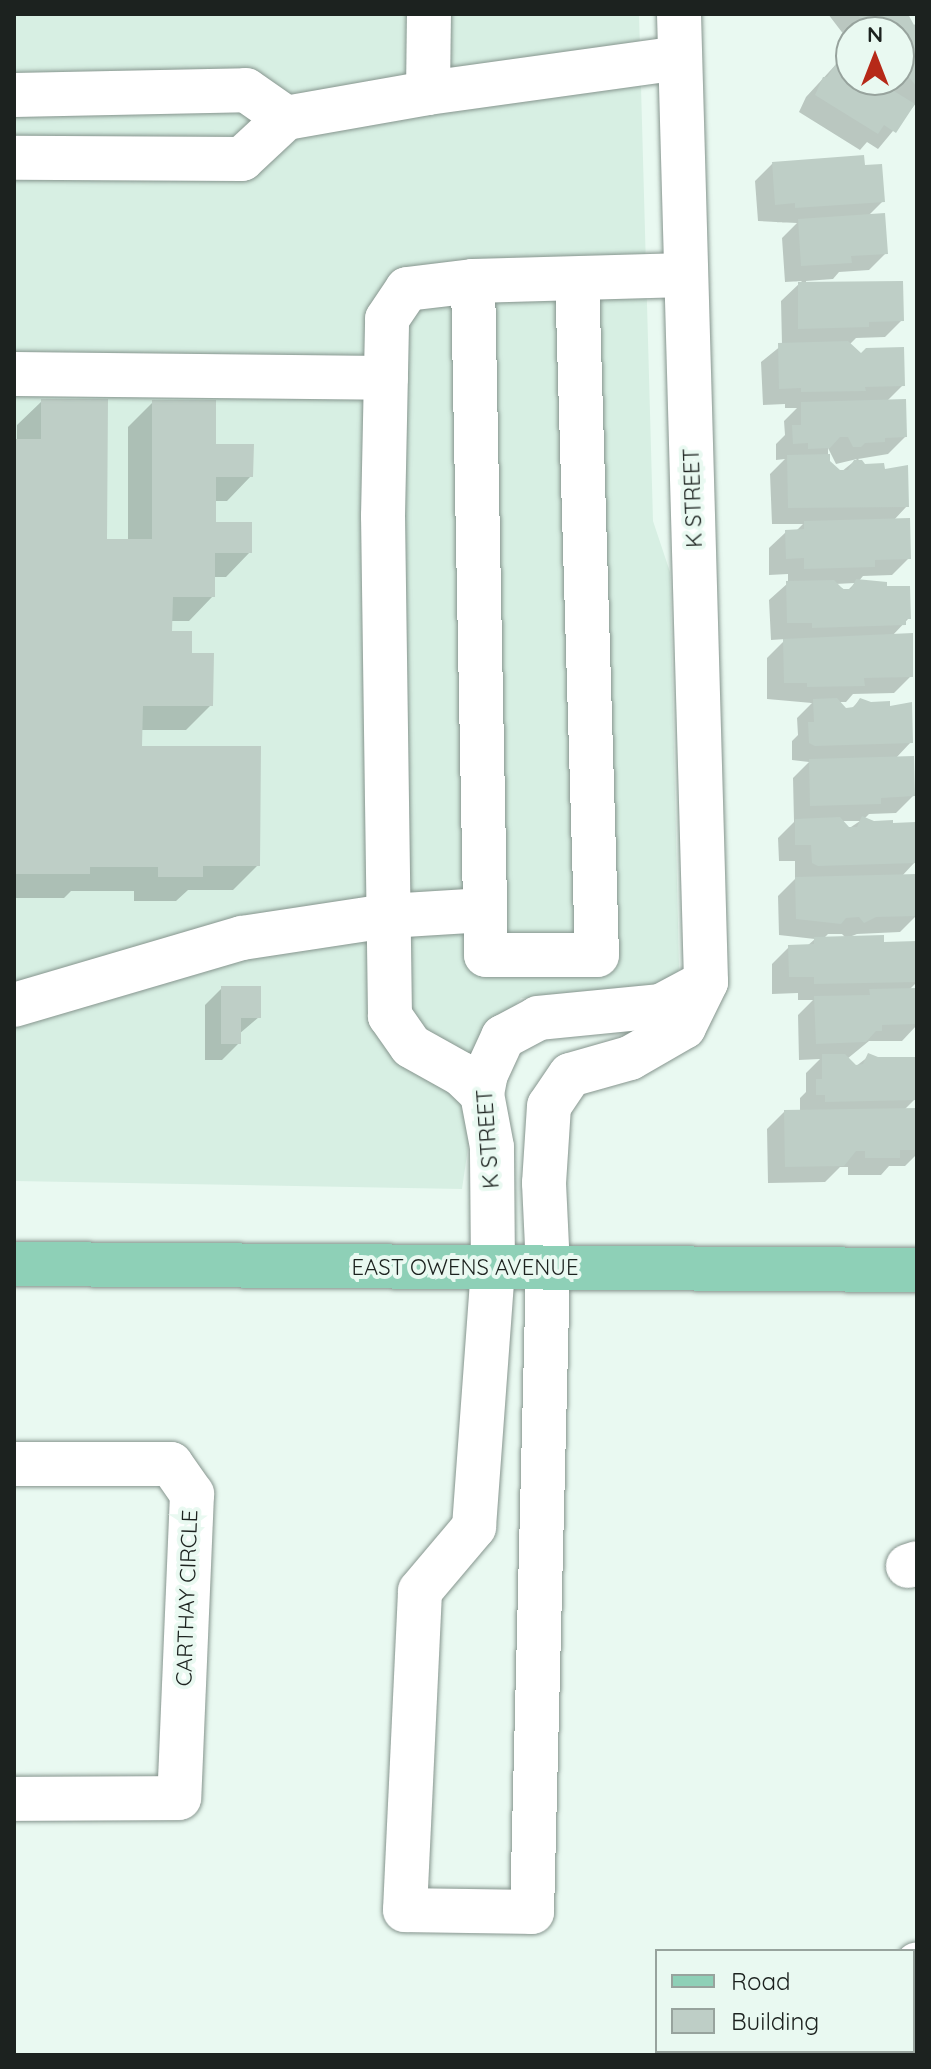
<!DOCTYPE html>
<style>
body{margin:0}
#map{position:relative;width:931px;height:2069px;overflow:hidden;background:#e9f9f1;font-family:Quicksand,sans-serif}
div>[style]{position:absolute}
.built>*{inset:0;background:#d7efe3}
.shadow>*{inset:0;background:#0003}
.building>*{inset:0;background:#becec6}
.roads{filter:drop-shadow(0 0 2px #86958e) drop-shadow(0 0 2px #86958e)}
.minor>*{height:44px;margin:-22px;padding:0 22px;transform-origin:22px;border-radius:22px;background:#fff}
.major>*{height:44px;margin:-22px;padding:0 22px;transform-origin:22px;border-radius:22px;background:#8ed0b7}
span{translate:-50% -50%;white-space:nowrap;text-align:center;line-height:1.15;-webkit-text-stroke:8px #e9f9f1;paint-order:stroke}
.street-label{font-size:22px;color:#1c221f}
.frame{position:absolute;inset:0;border:16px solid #1c221f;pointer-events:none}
.legend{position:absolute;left:655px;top:1949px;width:260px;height:104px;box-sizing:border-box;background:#e9f9f1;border:2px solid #97a39d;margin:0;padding:10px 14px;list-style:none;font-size:24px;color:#1c221f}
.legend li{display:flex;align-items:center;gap:16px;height:40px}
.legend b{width:40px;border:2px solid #97a39d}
.north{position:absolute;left:835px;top:16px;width:80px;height:80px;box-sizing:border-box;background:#e9f9f1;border:2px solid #97a39d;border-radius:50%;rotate:0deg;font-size:22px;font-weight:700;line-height:32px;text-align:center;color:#1c221f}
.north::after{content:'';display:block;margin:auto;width:28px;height:36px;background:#b62918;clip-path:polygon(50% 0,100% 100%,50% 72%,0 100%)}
</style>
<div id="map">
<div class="built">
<i style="clip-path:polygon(14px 14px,639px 14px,653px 521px,670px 572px,679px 968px,669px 998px,521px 998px,483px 1045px,462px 1189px,14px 1181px)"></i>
</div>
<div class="shadow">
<i style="clip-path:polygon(828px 14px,906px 14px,913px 27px,917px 26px,917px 102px,878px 149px,867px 142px,860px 150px,799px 112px,806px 97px,840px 60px,851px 67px,851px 80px,872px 80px,889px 90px,881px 80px,899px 80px,899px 32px,851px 32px,851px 44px)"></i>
<i style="clip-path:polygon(evenodd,772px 164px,863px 167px,883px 201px,868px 216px,886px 253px,869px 270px,839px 272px,833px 279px,806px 281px,806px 284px,902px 320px,885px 337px,856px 338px,849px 345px,903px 385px,886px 402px,905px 437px,888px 454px,858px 459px,907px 506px,893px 521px,909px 558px,892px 575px,863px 576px,858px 582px,909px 618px,892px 636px,911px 676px,894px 693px,853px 694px,846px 702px,838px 702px,845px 710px,850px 710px,860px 700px,911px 742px,895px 759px,913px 796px,896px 813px,869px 814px,864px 819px,915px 862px,901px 877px,917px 915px,900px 932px,857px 934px,847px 938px,882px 944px,917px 943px,917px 982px,909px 990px,917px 990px,917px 1025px,902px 1041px,869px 1041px,847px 1059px,855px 1067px,869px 1056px,878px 1059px,917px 1059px,917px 1097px,903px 1111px,917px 1110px,917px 1154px,905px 1166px,889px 1166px,881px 1175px,848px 1175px,848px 1167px,840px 1167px,825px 1182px,768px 1183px,767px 1129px,784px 1112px,800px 1112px,800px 1098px,806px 1092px,806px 1073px,820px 1059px,799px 1060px,798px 1015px,813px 1000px,798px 1000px,798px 993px,772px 994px,772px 964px,789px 947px,807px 946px,815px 939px,779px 935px,778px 896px,795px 879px,795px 861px,779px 861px,778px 838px,794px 822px,793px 778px,809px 762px,792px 760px,792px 741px,798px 735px,797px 718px,812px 703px,767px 699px,767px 658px,786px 639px,771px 640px,769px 600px,788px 583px,788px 574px,769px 575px,769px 548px,786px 532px,796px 531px,803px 524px,772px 524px,770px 474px,785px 459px,776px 460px,776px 444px,785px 435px,784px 421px,797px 408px,785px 408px,785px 404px,763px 405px,761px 362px,782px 345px,781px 301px,802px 281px,785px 282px,782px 238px,797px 223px,758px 221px,755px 181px,772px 164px,828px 448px,836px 464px,857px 459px,841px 472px,828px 462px,828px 448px,772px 164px,855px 583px,847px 591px,835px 584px,855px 583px,772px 164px,840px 821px,860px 821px,848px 829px,840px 821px,772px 164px,828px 934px,842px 934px,846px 938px,823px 939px,828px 934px)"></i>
<i style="clip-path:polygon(42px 401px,105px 541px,128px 541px,128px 427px,153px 402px,251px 476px,227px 501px,214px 501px,214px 524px,250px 552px,226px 577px,213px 577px,213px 596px,189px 621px,170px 621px,170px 633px,190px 655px,211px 705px,186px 730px,141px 730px,140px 748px,258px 865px,233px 890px,188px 890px,176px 901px,134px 901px,134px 891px,71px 891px,64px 898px,14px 898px,14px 441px,17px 441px,17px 425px)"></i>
<i style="clip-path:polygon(222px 988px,259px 1017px,239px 1034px,239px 1043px,222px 1060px,205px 1060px,205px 1005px)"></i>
</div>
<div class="building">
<i style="clip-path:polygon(857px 14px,908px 14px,914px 25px,917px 22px,917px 87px,899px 65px,899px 32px,872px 32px)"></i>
<i style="clip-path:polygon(840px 58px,851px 65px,851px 80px,876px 80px,915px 104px,896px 133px,884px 125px,878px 134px,815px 95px,823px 77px,827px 77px)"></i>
<i style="clip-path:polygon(864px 155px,865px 165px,882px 164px,885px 202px,795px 208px,795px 203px,775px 205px,772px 162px)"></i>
<i style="clip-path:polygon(885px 213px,888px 254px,851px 256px,852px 263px,801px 266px,798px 219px)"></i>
<i style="clip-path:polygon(903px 281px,904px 321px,869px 322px,869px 327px,798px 329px,798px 282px)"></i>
<i style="clip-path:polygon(848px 341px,861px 353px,866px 348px,904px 347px,905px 386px,865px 387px,866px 391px,801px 392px,801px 388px,779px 389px,778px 343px)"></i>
<i style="clip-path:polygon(41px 399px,108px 399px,107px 539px,152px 539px,152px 400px,216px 400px,216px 444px,254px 444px,253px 477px,216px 477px,216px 522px,252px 522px,252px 553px,215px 553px,215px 597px,173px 597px,172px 631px,192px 631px,192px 653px,214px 653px,213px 706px,143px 706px,142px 746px,261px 746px,260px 866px,203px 866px,203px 877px,158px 877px,158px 867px,90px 867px,90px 874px,14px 874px,14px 439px,41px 439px)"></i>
<i style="clip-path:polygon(906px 399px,907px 437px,885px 438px,885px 442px,865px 443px,861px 447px,853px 447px,848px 437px,840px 437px,830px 448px,808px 449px,808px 443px,793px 444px,792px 425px,801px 425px,801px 402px)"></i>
<i style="clip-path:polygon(830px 454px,830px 461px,840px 470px,848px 470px,854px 460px,862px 460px,865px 464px,884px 463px,885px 469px,908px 465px,909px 507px,788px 508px,787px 455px)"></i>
<i style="clip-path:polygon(910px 518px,911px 559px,875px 560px,875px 567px,804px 569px,804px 558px,786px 559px,785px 530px,804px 529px,804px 521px)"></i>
<i style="clip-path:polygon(856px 579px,887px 582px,887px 586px,910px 586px,911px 619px,906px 619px,906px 625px,812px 628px,812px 623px,787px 623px,786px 581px,834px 580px,843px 589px,851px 589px)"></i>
<i style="clip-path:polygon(913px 633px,913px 677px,864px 678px,865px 686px,807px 687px,807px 683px,784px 683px,783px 639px)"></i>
<i style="clip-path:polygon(837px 698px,846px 708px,854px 707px,860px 698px,871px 702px,890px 701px,890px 706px,912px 702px,913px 743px,815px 746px,809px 743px,808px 722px,814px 722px,813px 699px)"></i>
<i style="clip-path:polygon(914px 756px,915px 796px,881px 798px,881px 804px,810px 806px,809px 759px)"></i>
<i style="clip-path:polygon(862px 816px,874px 821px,893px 820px,893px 823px,916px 822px,917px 863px,818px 866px,812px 863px,811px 845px,795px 845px,795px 819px,840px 817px,849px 827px,857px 827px)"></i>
<i style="clip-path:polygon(917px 874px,917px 916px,876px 917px,864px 923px,859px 917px,846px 918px,841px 924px,796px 919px,795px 877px)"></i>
<i style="clip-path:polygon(884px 935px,884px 942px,917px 941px,917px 982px,814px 984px,814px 977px,789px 977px,788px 945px,814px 944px,814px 937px)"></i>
<i style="clip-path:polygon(221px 986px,261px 986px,261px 1018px,241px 1018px,241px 1044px,221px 1044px)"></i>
<i style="clip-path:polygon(917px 988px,917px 1024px,882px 1025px,882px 1031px,876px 1031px,866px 1042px,816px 1044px,814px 996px,870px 995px,869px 989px)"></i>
<i style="clip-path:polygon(868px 1053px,878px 1057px,917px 1057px,916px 1100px,825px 1102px,825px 1095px,816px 1095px,816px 1079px,822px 1079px,822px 1054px,845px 1054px,856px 1065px,863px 1064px)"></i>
<i style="clip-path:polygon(917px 1108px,917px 1150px,900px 1150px,900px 1158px,865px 1158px,865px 1151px,856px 1151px,844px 1166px,785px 1167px,784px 1110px)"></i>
</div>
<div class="roads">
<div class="minor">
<i style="left:679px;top:14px;width:968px;rotate:88.4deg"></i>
<i style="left:706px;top:982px;width:50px;rotate:116.1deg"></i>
<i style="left:684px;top:1027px;width:62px;rotate:150.1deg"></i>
<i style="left:630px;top:1058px;width:62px;rotate:164.2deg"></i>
<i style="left:570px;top:1075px;width:37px;rotate:124deg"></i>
<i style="left:549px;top:1106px;width:77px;rotate:93.7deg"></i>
<i style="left:544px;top:1183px;width:85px;rotate:87.3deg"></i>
<i style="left:548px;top:1268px;width:644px;rotate:91.42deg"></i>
<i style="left:532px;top:1912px;width:127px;rotate:-179.1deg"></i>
<i style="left:405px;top:1910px;width:319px;rotate:-87.3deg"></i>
<i style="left:420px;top:1591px;width:84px;rotate:-49.8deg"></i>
<i style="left:474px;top:1527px;width:260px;rotate:-85.8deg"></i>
<i style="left:493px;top:1268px;width:121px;rotate:-90.5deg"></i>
<i style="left:492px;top:1147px;width:54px;rotate:-100.7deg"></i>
<i style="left:482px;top:1094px;width:20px;rotate:-79deg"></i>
<i style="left:486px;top:1074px;width:41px;rotate:-65.3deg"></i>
<i style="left:503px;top:1037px;width:40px;rotate:-28deg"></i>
<i style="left:538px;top:1018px;width:124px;rotate:-5.6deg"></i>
<i style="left:661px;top:1006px;width:51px;rotate:-28.1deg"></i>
<i style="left:428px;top:93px;width:79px;rotate:-89.3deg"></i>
<i style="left:14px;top:95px;width:232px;rotate:-1.2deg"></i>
<i style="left:246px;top:90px;width:49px;rotate:35deg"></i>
<i style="left:286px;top:118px;width:60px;rotate:137deg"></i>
<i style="left:242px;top:159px;width:228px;rotate:-179.7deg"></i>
<i style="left:286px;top:118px;width:144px;rotate:-10deg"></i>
<i style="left:428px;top:93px;width:254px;rotate:-7.9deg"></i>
<i style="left:473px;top:281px;width:674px;rotate:88.9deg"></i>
<i style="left:486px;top:955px;width:111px"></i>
<i style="left:597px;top:955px;width:676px;rotate:-91.69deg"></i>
<i style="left:14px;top:374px;width:372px;rotate:0.6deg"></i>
<i style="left:14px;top:1005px;width:238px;rotate:-16.4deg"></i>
<i style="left:242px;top:938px;width:148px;rotate:-8.6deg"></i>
<i style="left:388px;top:916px;width:97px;rotate:-3.5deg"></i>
<i style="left:482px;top:1094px;width:29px;rotate:-136deg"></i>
<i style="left:461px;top:1074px;width:57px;rotate:-150.8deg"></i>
<i style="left:411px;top:1046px;width:37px;rotate:-125deg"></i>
<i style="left:390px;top:1016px;width:500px;rotate:-90.8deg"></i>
<i style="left:383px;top:516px;width:197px;rotate:-88.8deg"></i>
<i style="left:387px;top:319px;width:36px;rotate:-56deg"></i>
<i style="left:407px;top:289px;width:66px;rotate:-6.9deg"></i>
<i style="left:473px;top:281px;width:213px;rotate:-1.6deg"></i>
<i style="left:14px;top:1464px;width:157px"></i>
<i style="left:171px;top:1464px;width:37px;rotate:55deg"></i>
<i style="left:192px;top:1494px;width:304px;rotate:92.4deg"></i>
<i style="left:179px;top:1798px;width:165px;rotate:179.7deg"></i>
<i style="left:908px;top:1566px;width:9px;rotate:-18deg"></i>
<i style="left:913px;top:1982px;width:18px;rotate:-77deg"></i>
<i style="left:908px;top:2055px;width:4px;rotate:-90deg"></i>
</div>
<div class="major">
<i style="left:14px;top:1264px;width:903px;rotate:0.38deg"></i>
</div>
</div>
<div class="street-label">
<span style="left:693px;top:498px;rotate:-92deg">K STREET</span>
<span style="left:488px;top:1139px;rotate:-94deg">K STREET</span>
<span style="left:465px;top:1268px">EAST OWENS AVENUE</span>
<span style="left:187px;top:1598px;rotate:-88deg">CARTHAY CIRCLE</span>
</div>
<div class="frame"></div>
<ul class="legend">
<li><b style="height:10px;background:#8ed0b7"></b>Road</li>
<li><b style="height:22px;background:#becec6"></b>Building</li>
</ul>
<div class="north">N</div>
</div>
